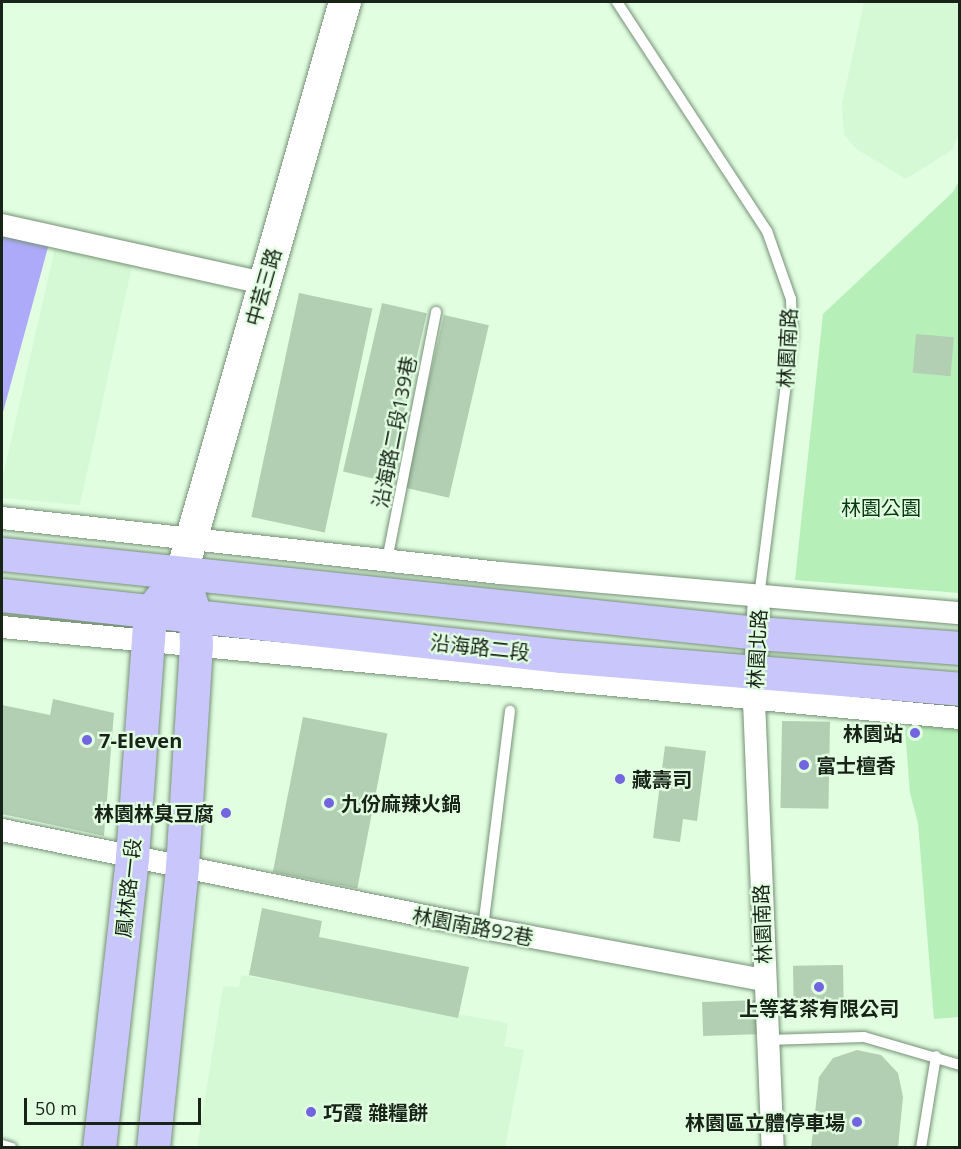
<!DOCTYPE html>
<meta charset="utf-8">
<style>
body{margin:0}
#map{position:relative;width:961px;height:1149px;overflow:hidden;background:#e1fee1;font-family:"Open Sans","Noto Sans TC",sans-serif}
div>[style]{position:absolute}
.built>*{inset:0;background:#d5f9d5}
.green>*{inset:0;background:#b6efb7}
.water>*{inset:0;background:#adaafa}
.building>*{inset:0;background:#b2cfb3;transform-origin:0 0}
.roads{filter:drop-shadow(0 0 2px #769076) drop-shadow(0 0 2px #769076)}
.lane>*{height:10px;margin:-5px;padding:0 5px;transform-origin:5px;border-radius:5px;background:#fff}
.street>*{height:22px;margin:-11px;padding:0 11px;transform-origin:11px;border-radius:11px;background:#fff}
.secondary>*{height:32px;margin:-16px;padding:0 16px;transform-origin:16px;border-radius:16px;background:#fff}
.primary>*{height:33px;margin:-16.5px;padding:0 16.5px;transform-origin:16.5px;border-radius:16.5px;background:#c8c6fa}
.dots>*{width:16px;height:16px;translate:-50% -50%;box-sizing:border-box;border:3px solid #e1fee1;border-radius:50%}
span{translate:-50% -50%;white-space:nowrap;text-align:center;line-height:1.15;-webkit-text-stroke:4.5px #e1fee1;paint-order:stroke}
.street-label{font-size:20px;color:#192419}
.park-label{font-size:20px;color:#083910}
.poi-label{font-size:20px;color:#192419;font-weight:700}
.right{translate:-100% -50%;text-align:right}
.left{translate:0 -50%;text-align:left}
.frame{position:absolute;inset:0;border:3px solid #192419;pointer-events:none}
.scale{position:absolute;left:24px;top:1098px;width:177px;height:27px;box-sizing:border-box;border:3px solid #192419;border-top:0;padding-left:8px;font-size:18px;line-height:21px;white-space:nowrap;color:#192419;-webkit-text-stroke:4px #e1fee1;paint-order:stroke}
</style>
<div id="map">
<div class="built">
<i style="clip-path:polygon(864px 2px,959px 2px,959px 134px,952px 150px,906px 179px,858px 150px,844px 135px,842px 104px)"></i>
<i style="clip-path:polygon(60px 226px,137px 243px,80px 505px,2px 498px,2px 480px)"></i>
<i style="clip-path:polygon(241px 975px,508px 1023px,504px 1046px,524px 1050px,505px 1147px,197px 1148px,223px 986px,239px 987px)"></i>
</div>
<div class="green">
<i style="clip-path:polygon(959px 181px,959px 593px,795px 580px,823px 314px,953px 192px)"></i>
<i style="clip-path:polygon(912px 724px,959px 727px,959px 1017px,934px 1019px,918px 823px,910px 793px,905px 730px)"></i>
</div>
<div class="water">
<i style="clip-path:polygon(2px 229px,50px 240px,2px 416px)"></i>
</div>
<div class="building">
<i style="left:299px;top:293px;width:75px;height:229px;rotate:12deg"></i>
<i style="left:382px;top:303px;width:46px;height:173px;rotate:13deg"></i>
<i style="left:444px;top:315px;width:46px;height:177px;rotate:13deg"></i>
<i style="left:916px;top:334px;width:38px;height:39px;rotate:5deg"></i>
<i style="clip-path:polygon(53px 699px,114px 713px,104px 836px,2px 814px,2px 705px,50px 715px)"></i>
<i style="left:303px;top:717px;width:86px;height:158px;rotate:11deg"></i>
<i style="left:782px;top:721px;width:48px;height:87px;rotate:1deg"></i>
<i style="clip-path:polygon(665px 746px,706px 751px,697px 821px,683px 819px,680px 842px,653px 838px)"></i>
<i style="clip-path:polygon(262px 908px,322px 921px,319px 937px,469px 967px,458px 1018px,249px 975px)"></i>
<i style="left:843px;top:965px;width:43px;height:50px;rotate:89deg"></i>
<i style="left:760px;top:1000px;width:34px;height:58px;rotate:88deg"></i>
<i style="clip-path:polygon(857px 1050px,881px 1055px,898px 1073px,903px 1097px,898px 1148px,811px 1148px,819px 1077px,833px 1058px)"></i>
</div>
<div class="roads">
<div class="lane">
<i style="left:617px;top:2px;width:274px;rotate:56.8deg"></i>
<i style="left:767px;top:231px;width:72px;rotate:70.6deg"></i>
<i style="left:791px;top:299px;width:37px;rotate:88deg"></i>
<i style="left:792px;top:336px;width:263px;rotate:97.2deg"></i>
<i style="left:387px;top:560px;width:253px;rotate:-78.8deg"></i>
<i style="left:483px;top:928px;width:219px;rotate:-82.9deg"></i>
<i style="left:767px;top:1040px;width:97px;rotate:-1.8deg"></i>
<i style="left:864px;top:1037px;width:100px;rotate:16.3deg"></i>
<i style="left:2px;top:1145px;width:10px;rotate:17deg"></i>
<i style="left:921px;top:1148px;width:93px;rotate:-80.7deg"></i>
</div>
<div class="street">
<i style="left:2px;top:225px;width:268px;rotate:12.5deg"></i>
<i style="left:2px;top:518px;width:501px;rotate:6.3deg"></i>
<i style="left:500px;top:573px;width:462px;rotate:5deg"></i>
<i style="left:759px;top:597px;width:104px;rotate:92.8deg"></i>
<i style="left:754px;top:701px;width:447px;rotate:87.6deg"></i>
<i style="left:2px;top:627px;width:962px;rotate:5.43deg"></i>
<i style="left:2px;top:830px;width:491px;rotate:11.5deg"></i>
<i style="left:483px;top:928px;width:286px;rotate:10.5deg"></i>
</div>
<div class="secondary">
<i style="left:182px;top:572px;width:593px;rotate:-74.04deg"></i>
</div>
<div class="primary">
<i style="left:2px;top:554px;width:759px;rotate:5.97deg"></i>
<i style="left:757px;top:633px;width:204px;rotate:4.2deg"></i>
<i style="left:2px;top:595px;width:563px;rotate:6.22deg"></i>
<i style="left:562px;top:656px;width:399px;rotate:4.7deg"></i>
<i style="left:99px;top:1148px;width:293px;rotate:-83.5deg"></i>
<i style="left:132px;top:857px;width:246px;rotate:-85.8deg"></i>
<i style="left:150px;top:612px;width:23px;rotate:-52deg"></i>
<i style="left:153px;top:1148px;width:282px;rotate:-84.1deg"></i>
<i style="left:182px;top:867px;width:222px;rotate:-86.4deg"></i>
<i style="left:196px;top:645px;width:29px;rotate:-92deg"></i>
<i style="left:195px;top:616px;width:21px;rotate:-107deg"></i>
</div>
</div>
<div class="dots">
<i style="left:915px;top:733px;background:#7365df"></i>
<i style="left:87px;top:740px;background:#7365df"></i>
<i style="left:804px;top:765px;background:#7365df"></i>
<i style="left:620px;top:779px;background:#7365df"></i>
<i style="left:329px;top:803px;background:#7365df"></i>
<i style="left:226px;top:813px;background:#7365df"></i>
<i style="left:819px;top:987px;background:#7365df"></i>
<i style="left:311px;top:1112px;background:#7365df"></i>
<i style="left:857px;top:1122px;background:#7365df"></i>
</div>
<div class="street-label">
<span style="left:263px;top:287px;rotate:-74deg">中芸三路</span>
<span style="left:787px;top:348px;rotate:-87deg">林園南路</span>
<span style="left:394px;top:432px;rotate:-79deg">沿海路二段139巷</span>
<span style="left:480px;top:647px;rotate:6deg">沿海路二段</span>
<span style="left:757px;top:649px;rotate:-87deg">林園北路</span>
<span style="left:128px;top:888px;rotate:-84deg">鳳林路一段</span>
<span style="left:762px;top:924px;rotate:-92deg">林園南路</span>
<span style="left:473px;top:926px;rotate:11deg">林園南路92巷</span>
</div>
<div class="park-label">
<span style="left:881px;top:507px">林園公園</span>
</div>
<div class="poi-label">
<span class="right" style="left:903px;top:733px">林園站</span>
<span class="left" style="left:99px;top:740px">7-Eleven</span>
<span class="left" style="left:816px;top:765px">富士檀香</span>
<span class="left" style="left:632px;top:779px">藏壽司</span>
<span class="left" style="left:341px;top:803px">九份麻辣火鍋</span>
<span class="right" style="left:214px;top:813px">林園林臭豆腐</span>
<span style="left:819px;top:1008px">上等茗茶有限公司</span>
<span class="left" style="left:323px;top:1112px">巧霞 雜糧餅</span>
<span class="right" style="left:845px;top:1122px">林園區立體停車場</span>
</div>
<div class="frame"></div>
<div class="scale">50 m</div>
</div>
